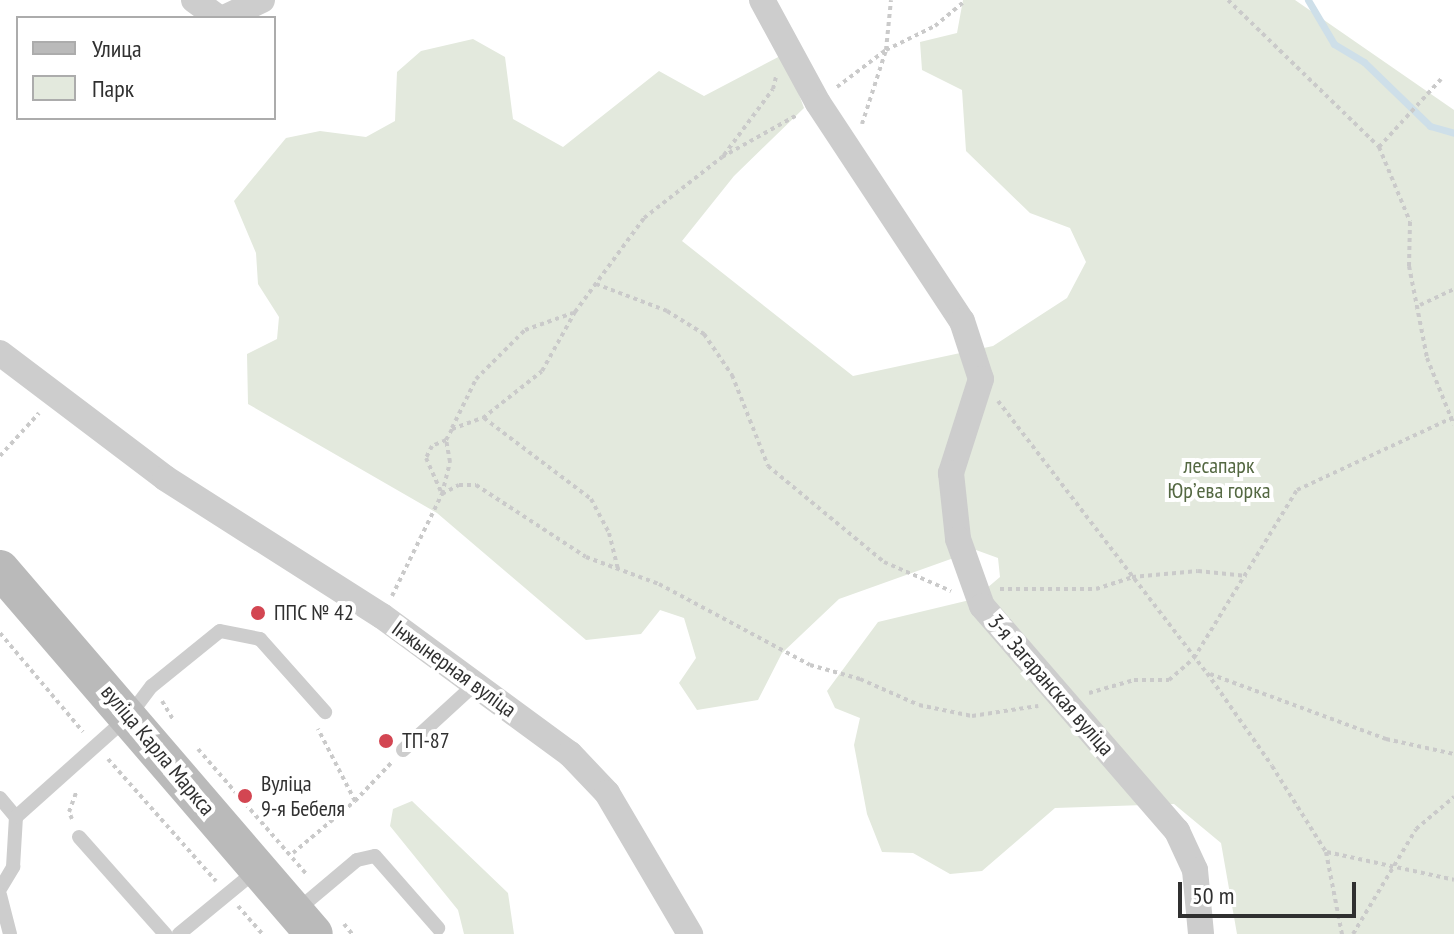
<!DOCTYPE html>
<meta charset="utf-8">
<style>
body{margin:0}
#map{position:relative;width:1454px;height:934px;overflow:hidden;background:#fff;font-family:"PT Sans Narrow",sans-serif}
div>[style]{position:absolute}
.green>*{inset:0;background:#e3e9dd}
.stream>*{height:7px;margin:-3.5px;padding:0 3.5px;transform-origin:3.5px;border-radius:3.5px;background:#cedfe9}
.path>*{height:4px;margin-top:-2px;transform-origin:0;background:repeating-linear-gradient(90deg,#cacaca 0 4px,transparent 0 8px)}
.lane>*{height:14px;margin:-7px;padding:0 7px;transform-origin:7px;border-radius:7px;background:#cdcdcd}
.street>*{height:26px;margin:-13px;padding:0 13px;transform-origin:13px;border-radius:13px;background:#cdcdcd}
.secondary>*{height:38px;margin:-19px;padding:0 19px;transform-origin:19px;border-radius:19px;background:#bababa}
.dots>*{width:22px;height:22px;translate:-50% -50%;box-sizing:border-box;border:4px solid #fff;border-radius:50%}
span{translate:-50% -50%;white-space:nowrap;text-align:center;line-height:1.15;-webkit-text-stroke:8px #fff;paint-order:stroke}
.park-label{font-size:22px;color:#546842}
.poi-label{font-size:22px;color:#303030}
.left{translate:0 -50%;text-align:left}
.street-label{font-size:22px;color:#303030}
.legend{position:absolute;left:16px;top:16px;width:260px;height:104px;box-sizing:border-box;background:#fff;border:2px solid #acacac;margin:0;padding:10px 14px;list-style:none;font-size:24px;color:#303030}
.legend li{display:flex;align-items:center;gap:16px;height:40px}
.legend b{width:40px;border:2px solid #acacac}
.scale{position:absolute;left:1178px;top:882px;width:178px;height:36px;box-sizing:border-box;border:4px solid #303030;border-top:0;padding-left:10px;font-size:24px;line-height:28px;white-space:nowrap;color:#303030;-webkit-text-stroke:6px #fff;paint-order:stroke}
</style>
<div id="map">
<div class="green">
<i style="clip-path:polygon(963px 0,1295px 0,1454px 110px,1454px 934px,1237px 934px,1221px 843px,1174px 804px,1055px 808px,982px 871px,950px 874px,913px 853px,882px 852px,867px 814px,854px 745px,860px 718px,835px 708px,827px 691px,878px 622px,974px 599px,1000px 577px,998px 558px,976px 550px,839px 599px,782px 653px,758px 700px,697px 710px,679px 683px,696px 658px,684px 618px,660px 610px,641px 634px,586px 640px,437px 513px,248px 404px,247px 354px,277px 339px,279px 317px,258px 284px,256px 253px,234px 201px,286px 138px,320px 131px,366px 137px,395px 121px,397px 72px,421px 51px,473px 39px,505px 57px,513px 119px,563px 147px,659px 71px,704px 96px,784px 54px,804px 108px,734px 176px,682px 241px,853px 376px,993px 346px,1067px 298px,1086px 262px,1070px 228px,1030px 213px,966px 151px,962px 90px,922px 70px,920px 42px,957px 33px)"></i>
<i style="clip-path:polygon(412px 801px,508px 893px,514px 934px,464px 934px,458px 910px,390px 826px,393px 809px)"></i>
</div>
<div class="stream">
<i style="left:1308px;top:0;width:51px;rotate:59.4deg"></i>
<i style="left:1334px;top:44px;width:35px;rotate:31deg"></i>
<i style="left:1364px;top:62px;width:92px;rotate:44.1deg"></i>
<i style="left:1430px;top:126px;width:25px;rotate:16deg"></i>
</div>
<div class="path">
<i style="left:1228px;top:0;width:211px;rotate:44.2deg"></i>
<i style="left:1379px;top:147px;width:81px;rotate:67.5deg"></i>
<i style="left:1410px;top:222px;width:44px;rotate:91.3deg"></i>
<i style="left:1409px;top:266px;width:94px;rotate:78.9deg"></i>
<i style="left:1427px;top:358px;width:72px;rotate:68.1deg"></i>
<i style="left:837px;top:87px;width:61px;rotate:-37.1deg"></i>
<i style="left:886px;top:50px;width:50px;rotate:-84.3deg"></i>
<i style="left:862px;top:124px;width:78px;rotate:-72deg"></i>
<i style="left:886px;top:50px;width:55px;rotate:-26.1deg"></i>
<i style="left:935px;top:26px;width:40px;rotate:-40deg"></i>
<i style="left:1379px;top:147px;width:92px;rotate:-47.6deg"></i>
<i style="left:724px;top:155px;width:82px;rotate:-53.4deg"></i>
<i style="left:773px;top:89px;width:12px;rotate:-76deg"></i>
<i style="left:596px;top:284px;width:76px;rotate:20.8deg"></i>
<i style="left:667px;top:311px;width:44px;rotate:31.9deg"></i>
<i style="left:704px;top:334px;width:50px;rotate:55.7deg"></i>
<i style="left:732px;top:375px;width:98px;rotate:68.4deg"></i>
<i style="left:768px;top:466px;width:151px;rotate:39.6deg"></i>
<i style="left:884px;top:562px;width:73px;rotate:23.4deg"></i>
<i style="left:1420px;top:305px;width:38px;rotate:-25deg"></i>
<i style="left:998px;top:401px;width:343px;rotate:52.5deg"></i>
<i style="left:1207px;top:673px;width:113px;rotate:55deg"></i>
<i style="left:1272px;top:766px;width:102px;rotate:57.9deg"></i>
<i style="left:1326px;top:852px;width:84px;rotate:79deg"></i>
<i style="left:484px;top:418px;width:134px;rotate:37.1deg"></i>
<i style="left:591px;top:499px;width:38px;rotate:62deg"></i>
<i style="left:609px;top:533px;width:37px;rotate:76deg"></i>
<i style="left:452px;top:428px;width:55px;rotate:-63.9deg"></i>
<i style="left:476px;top:379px;width:69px;rotate:-45deg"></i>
<i style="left:525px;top:330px;width:51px;rotate:-19.5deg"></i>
<i style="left:446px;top:440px;width:15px;rotate:157deg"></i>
<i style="left:432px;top:446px;width:13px;rotate:117deg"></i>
<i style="left:426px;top:458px;width:39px;rotate:66deg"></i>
<i style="left:442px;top:494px;width:19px;rotate:-28deg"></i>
<i style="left:459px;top:485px;width:17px"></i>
<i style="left:476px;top:485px;width:131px;rotate:33.2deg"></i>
<i style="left:586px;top:557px;width:78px;rotate:20.3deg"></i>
<i style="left:659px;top:584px;width:171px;rotate:28.2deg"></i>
<i style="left:810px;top:665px;width:52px;rotate:15.6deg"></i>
<i style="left:860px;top:679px;width:64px;rotate:23.8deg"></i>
<i style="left:919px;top:705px;width:54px;rotate:11.7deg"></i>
<i style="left:972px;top:716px;width:67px;rotate:-8.6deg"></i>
<i style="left:0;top:456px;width:58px;rotate:-47.8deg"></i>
<i style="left:1000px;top:589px;width:96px"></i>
<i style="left:1096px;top:589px;width:38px;rotate:-18deg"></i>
<i style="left:1132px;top:577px;width:66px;rotate:-5.2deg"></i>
<i style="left:1198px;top:571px;width:49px;rotate:5.8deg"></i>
<i style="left:392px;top:596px;width:114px;rotate:-63.9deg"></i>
<i style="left:442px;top:494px;width:33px;rotate:-76deg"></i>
<i style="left:450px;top:462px;width:22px;rotate:-100deg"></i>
<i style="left:446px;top:440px;width:13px;rotate:-61deg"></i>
<i style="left:452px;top:429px;width:33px;rotate:-20deg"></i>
<i style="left:483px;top:418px;width:75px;rotate:-38.5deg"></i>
<i style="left:542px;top:371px;width:68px;rotate:-60.8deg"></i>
<i style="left:575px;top:312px;width:117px;rotate:-53.7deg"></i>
<i style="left:644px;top:218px;width:99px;rotate:-38deg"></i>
<i style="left:722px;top:157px;width:86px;rotate:-29.2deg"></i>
<i style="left:0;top:633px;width:129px;rotate:50deg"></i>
<i style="left:1210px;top:674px;width:188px;rotate:20.3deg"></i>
<i style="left:1386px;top:739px;width:70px;rotate:12.4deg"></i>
<i style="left:1089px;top:693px;width:47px;rotate:-16.1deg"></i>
<i style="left:1134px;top:680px;width:35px"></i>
<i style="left:1169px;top:680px;width:33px;rotate:-41deg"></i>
<i style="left:1194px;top:658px;width:197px;rotate:-58.5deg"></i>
<i style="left:1297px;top:490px;width:173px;rotate:-24.9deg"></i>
<i style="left:162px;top:701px;width:23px;rotate:59deg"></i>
<i style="left:198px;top:749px;width:167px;rotate:49.1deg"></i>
<i style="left:108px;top:759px;width:163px;rotate:48.5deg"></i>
<i style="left:355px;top:801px;width:54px;rotate:-46.5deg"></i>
<i style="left:72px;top:819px;width:8px;rotate:-113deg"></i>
<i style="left:69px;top:812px;width:23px;rotate:-70deg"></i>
<i style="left:1327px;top:852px;width:130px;rotate:12.4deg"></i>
<i style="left:293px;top:853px;width:81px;rotate:-40deg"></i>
<i style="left:355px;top:801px;width:81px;rotate:-117.2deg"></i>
<i style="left:238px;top:906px;width:37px;rotate:49deg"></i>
<i style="left:344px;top:924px;width:13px;rotate:51deg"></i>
<i style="left:1353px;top:934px;width:122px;rotate:-59deg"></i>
<i style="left:1416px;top:829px;width:50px;rotate:-40.1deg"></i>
</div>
<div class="lane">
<i style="left:403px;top:750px;width:98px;rotate:-42.5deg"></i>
<i style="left:0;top:798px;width:25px;rotate:50deg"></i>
<i style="left:79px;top:837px;width:130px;rotate:48.4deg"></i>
<i style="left:0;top:889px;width:26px;rotate:-59deg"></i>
<i style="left:13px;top:867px;width:50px;rotate:-86.6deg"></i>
<i style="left:16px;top:817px;width:152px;rotate:-41.8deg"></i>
<i style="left:129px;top:716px;width:38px;rotate:-53deg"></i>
<i style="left:152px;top:686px;width:87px;rotate:-39deg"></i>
<i style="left:220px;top:631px;width:41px;rotate:11.3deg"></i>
<i style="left:260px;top:639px;width:98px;rotate:48.3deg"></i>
<i style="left:0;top:895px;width:40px;rotate:75.6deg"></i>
<i style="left:295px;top:912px;width:81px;rotate:-40deg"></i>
<i style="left:357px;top:860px;width:18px;rotate:-13deg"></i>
<i style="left:375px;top:856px;width:96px;rotate:48.8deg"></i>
<i style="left:179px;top:934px;width:102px;rotate:-39.4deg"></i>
</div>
<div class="street">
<i style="left:194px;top:0;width:31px;rotate:36deg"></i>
<i style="left:762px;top:0;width:117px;rotate:61.5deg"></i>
<i style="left:818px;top:103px;width:261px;rotate:56.6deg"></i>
<i style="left:962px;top:321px;width:61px;rotate:71.9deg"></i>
<i style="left:981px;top:379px;width:99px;rotate:107.7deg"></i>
<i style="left:951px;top:473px;width:66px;rotate:83.9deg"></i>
<i style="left:958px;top:539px;width:71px;rotate:70.3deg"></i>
<i style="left:982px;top:606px;width:298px;rotate:49.1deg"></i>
<i style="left:1177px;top:831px;width:43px;rotate:65.2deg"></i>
<i style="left:1195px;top:870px;width:64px;rotate:84.6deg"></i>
<i style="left:224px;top:18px;width:42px;rotate:-25.3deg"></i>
<i style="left:0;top:353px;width:207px;rotate:37.1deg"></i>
<i style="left:165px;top:478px;width:257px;rotate:32.5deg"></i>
<i style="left:382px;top:616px;width:233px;rotate:36.3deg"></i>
<i style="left:570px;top:754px;width:54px;rotate:46.5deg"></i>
<i style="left:607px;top:793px;width:164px;rotate:59.5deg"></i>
</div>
<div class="secondary">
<i style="left:0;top:569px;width:481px;rotate:49.3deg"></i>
</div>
<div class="dots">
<i style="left:258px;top:613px;background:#d34652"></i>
<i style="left:386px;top:741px;background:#d34652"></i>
<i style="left:245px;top:796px;background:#d34652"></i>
</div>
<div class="park-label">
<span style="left:1219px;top:478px">лесапарк<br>Юрʼева горка</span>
</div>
<div class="poi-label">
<span class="left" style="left:274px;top:613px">ППС № 42</span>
<span class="left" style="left:402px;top:741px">ТП-87</span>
<span class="left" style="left:261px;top:796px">Вуліца<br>9-я Бебеля</span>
</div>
<div class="street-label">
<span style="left:454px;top:669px;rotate:36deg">Інжынерная вуліца</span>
<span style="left:1051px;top:685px;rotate:49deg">3-я Загаранская вуліца</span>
<span style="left:158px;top:750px;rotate:50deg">вуліца Карла Маркса</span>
</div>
<ul class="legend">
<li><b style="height:10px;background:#bababa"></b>Улица</li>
<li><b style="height:22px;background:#e3e9dd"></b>Парк</li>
</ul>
<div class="scale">50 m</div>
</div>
